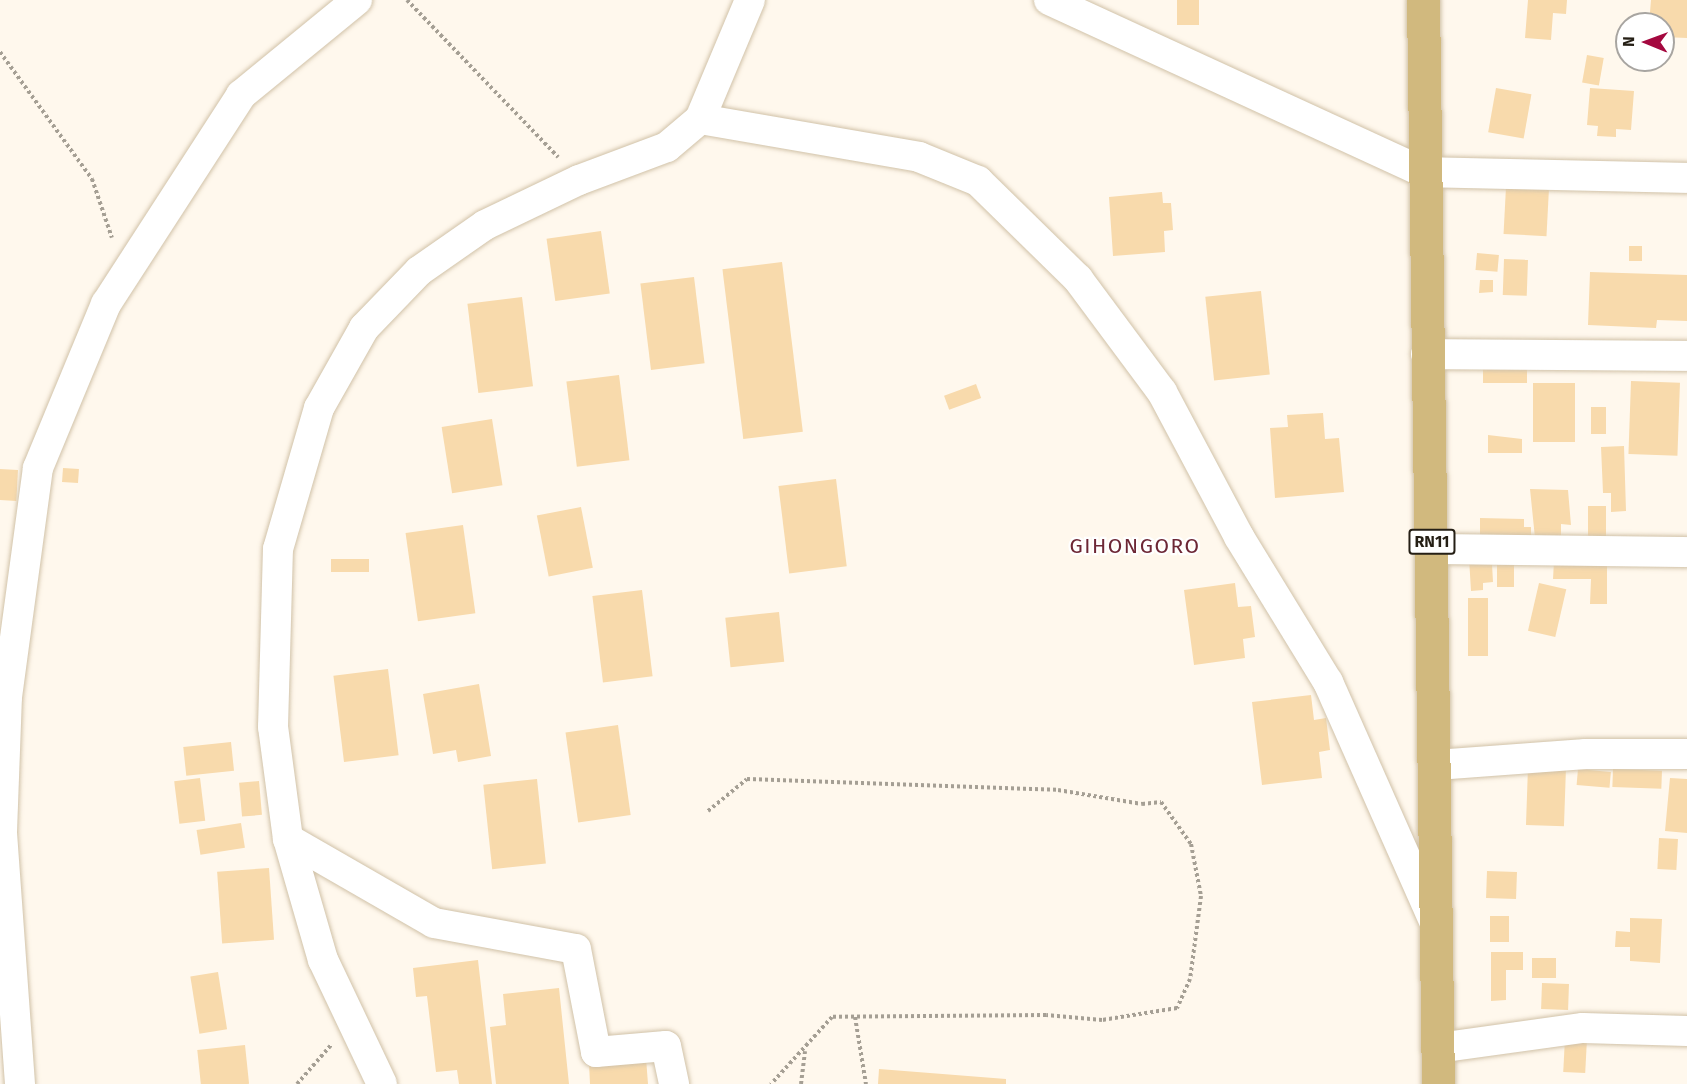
<!DOCTYPE html>
<style>
body{margin:0}
#map{position:relative;width:1687px;height:1084px;overflow:hidden;background:#fff8ed;font-family:"Fira Sans",sans-serif}
div>[style]{position:absolute}
.building>*{inset:0;background:#f8daac;transform-origin:0 0}
.path>*{height:4px;margin-top:-2px;transform-origin:0;background:repeating-linear-gradient(90deg,#a59f94 0 3px,transparent 0 6px)}
.roads{filter:drop-shadow(0 0 2px #d1c2a8) drop-shadow(0 0 2px #d1c2a8)}
.minor>*{height:30px;margin:-15px;padding:0 15px;transform-origin:15px;border-radius:15px;background:#fff}
.primary>*{height:33px;margin:-16.5px;padding:0 16.5px;transform-origin:16.5px;border-radius:16.5px;background:#d1b97e}
span{translate:-50% -50%;white-space:nowrap;text-align:center;line-height:1.15;-webkit-text-stroke:4.5px #fff;paint-order:stroke}
.shield-label span{padding:2px 4px;background:#fff;border:2px solid;border-radius:4px;-webkit-text-stroke-width:0}
.shield-label{font-size:16px;color:#251f15;font-weight:700}
.quarter-label{font-size:21px;color:#6d2735;letter-spacing:1.5px}
.north{position:absolute;left:1615px;top:12px;width:60px;height:60px;box-sizing:border-box;background:#fff;border:2px solid #a8a5a1;border-radius:50%;rotate:271deg;font-size:16px;font-weight:700;line-height:24px;text-align:center;color:#251f15}
.north::after{content:'';display:block;margin:auto;width:21px;height:27px;background:#a4083f;clip-path:polygon(50% 0,100% 100%,50% 72%,0 100%)}
</style>
<div id="map">
<div class="building">
<i style="left:1177px;top:0;width:22px;height:25px"></i>
<i style="clip-path:polygon(1528px 0,1567px 0,1566px 14px,1553px 13px,1551px 40px,1525px 38px)"></i>
<i style="clip-path:polygon(1651px 0,1687px 0,1687px 38px,1663px 37px,1663px 24px,1649px 24px)"></i>
<i style="left:1587px;top:55px;width:17px;height:28px;rotate:10deg"></i>
<i style="left:1496px;top:88px;width:36px;height:45px;rotate:10deg"></i>
<i style="clip-path:polygon(1590px 88px,1634px 91px,1631px 130px,1616px 129px,1616px 137px,1597px 136px,1598px 126px,1587px 125px)"></i>
<i style="left:1506px;top:187px;width:43px;height:47px;rotate:3deg"></i>
<i style="clip-path:polygon(1162px 192px,1163px 203px,1171px 203px,1173px 230px,1164px 231px,1165px 252px,1113px 256px,1109px 197px)"></i>
<i style="left:601px;top:231px;width:63px;height:55px;rotate:82deg"></i>
<i style="left:1629px;top:246px;width:13px;height:15px"></i>
<i style="left:1477px;top:253px;width:22px;height:17px;rotate:5deg"></i>
<i style="left:1504px;top:259px;width:24px;height:36px;rotate:2deg"></i>
<i style="left:782px;top:262px;width:171px;height:60px;rotate:83deg"></i>
<i style="clip-path:polygon(1590px 272px,1687px 275px,1687px 321px,1657px 320px,1656px 328px,1588px 325px)"></i>
<i style="left:694px;top:277px;width:87px;height:54px;rotate:83deg"></i>
<i style="clip-path:polygon(1480px 280px,1493px 280px,1493px 292px,1479px 293px)"></i>
<i style="left:1261px;top:291px;width:84px;height:56px;rotate:84deg"></i>
<i style="left:522px;top:297px;width:90px;height:55px;rotate:83deg"></i>
<i style="left:1527px;top:367px;width:16px;height:44px;rotate:90deg"></i>
<i style="left:619px;top:375px;width:86px;height:53px;rotate:83deg"></i>
<i style="left:1631px;top:381px;width:49px;height:73px;rotate:2deg"></i>
<i style="left:1533px;top:383px;width:42px;height:59px"></i>
<i style="left:976px;top:384px;width:15px;height:34px;rotate:70deg"></i>
<i style="left:1591px;top:407px;width:15px;height:27px"></i>
<i style="clip-path:polygon(1323px 413px,1325px 439px,1339px 438px,1344px 492px,1275px 498px,1270px 428px,1288px 427px,1287px 415px)"></i>
<i style="left:492px;top:419px;width:67px;height:51px;rotate:81deg"></i>
<i style="clip-path:polygon(1488px 435px,1522px 439px,1522px 453px,1488px 453px)"></i>
<i style="clip-path:polygon(1624px 446px,1626px 511px,1611px 512px,1611px 493px,1603px 493px,1601px 447px)"></i>
<i style="left:63px;top:468px;width:16px;height:14px;rotate:4deg"></i>
<i style="left:0;top:469px;width:18px;height:31px;rotate:3deg"></i>
<i style="left:836px;top:479px;width:88px;height:58px;rotate:83deg"></i>
<i style="clip-path:polygon(1530px 489px,1568px 490px,1571px 525px,1561px 524px,1561px 538px,1535px 538px)"></i>
<i style="left:1588px;top:506px;width:18px;height:36px"></i>
<i style="left:581px;top:507px;width:62px;height:45px;rotate:79deg"></i>
<i style="clip-path:polygon(1480px 518px,1524px 519px,1524px 527px,1531px 527px,1531px 545px,1480px 544px)"></i>
<i style="left:463px;top:525px;width:89px;height:58px;rotate:82deg"></i>
<i style="clip-path:polygon(1469px 558px,1492px 564px,1493px 582px,1483px 583px,1483px 590px,1471px 591px)"></i>
<i style="left:331px;top:559px;width:38px;height:13px"></i>
<i style="clip-path:polygon(1554px 561px,1607px 561px,1607px 604px,1590px 604px,1591px 579px,1553px 579px)"></i>
<i style="left:1497px;top:565px;width:17px;height:22px"></i>
<i style="clip-path:polygon(1235px 583px,1238px 607px,1251px 606px,1255px 637px,1243px 639px,1245px 658px,1194px 665px,1184px 590px)"></i>
<i style="left:1539px;top:583px;width:28px;height:49px;rotate:13deg"></i>
<i style="left:642px;top:590px;width:87px;height:50px;rotate:83deg"></i>
<i style="left:1468px;top:598px;width:20px;height:58px"></i>
<i style="left:779px;top:612px;width:50px;height:54px;rotate:84deg"></i>
<i style="left:388px;top:669px;width:87px;height:55px;rotate:83deg"></i>
<i style="clip-path:polygon(479px 684px,491px 756px,458px 762px,456px 750px,433px 754px,423px 694px)"></i>
<i style="clip-path:polygon(1311px 695px,1314px 720px,1326px 718px,1330px 750px,1319px 752px,1322px 778px,1262px 785px,1252px 702px)"></i>
<i style="left:618px;top:725px;width:91px;height:53px;rotate:82deg"></i>
<i style="left:231px;top:742px;width:29px;height:48px;rotate:84deg"></i>
<i style="left:1528px;top:767px;width:38px;height:58px;rotate:2deg"></i>
<i style="left:1578px;top:769px;width:33px;height:16px;rotate:5deg"></i>
<i style="left:1613px;top:769px;width:49px;height:18px;rotate:2deg"></i>
<i style="left:200px;top:778px;width:43px;height:26px;rotate:83deg"></i>
<i style="clip-path:polygon(1670px 778px,1687px 779px,1687px 833px,1665px 831px)"></i>
<i style="left:537px;top:779px;width:85px;height:54px;rotate:84deg"></i>
<i style="left:259px;top:781px;width:34px;height:20px;rotate:85deg"></i>
<i style="left:241px;top:823px;width:25px;height:45px;rotate:81deg"></i>
<i style="left:1659px;top:838px;width:19px;height:31px;rotate:3deg"></i>
<i style="left:269px;top:868px;width:72px;height:52px;rotate:86deg"></i>
<i style="left:1487px;top:871px;width:30px;height:27px;rotate:2deg"></i>
<i style="left:1490px;top:916px;width:19px;height:26px"></i>
<i style="clip-path:polygon(1630px 918px,1662px 919px,1660px 963px,1630px 961px,1630px 947px,1615px 947px,1616px 931px,1630px 932px)"></i>
<i style="clip-path:polygon(1491px 952px,1523px 952px,1523px 970px,1506px 970px,1506px 1000px,1491px 1001px)"></i>
<i style="left:1532px;top:958px;width:24px;height:20px"></i>
<i style="clip-path:polygon(478px 960px,492px 1084px,459px 1084px,457px 1070px,436px 1072px,427px 996px,416px 997px,413px 968px)"></i>
<i style="left:218px;top:972px;width:58px;height:28px;rotate:81deg"></i>
<i style="left:1542px;top:983px;width:27px;height:26px;rotate:2deg"></i>
<i style="clip-path:polygon(559px 988px,569px 1084px,496px 1084px,490px 1027px,506px 1025px,503px 994px)"></i>
<i style="left:1565px;top:1038px;width:22px;height:34px;rotate:3deg"></i>
<i style="left:245px;top:1045px;width:39px;height:48px;rotate:84deg"></i>
<i style="clip-path:polygon(646px 1058px,648px 1084px,590px 1084px,589px 1063px)"></i>
<i style="clip-path:polygon(879px 1069px,1006px 1079px,1006px 1084px,878px 1084px)"></i>
</div>
<div class="path">
<i style="left:407px;top:0;width:218px;rotate:46.1deg"></i>
<i style="left:0;top:52px;width:157px;rotate:54.1deg"></i>
<i style="left:92px;top:179px;width:62px;rotate:71.3deg"></i>
<i style="left:708px;top:811px;width:50px;rotate:-39.4deg"></i>
<i style="left:747px;top:779px;width:311px;rotate:2deg"></i>
<i style="left:1058px;top:790px;width:85px;rotate:9.5deg"></i>
<i style="left:1142px;top:804px;width:19px;rotate:-6deg"></i>
<i style="left:1161px;top:802px;width:52px;rotate:54.5deg"></i>
<i style="left:1191px;top:844px;width:53px;rotate:79.1deg"></i>
<i style="left:1201px;top:896px;width:84px;rotate:97.5deg"></i>
<i style="left:1190px;top:979px;width:32px;rotate:114deg"></i>
<i style="left:1177px;top:1008px;width:76px;rotate:170.9deg"></i>
<i style="left:1102px;top:1020px;width:56px;rotate:-174.9deg"></i>
<i style="left:1046px;top:1015px;width:214px;rotate:179.5deg"></i>
<i style="left:832px;top:1017px;width:91px;rotate:132.3deg"></i>
<i style="left:855px;top:1017px;width:68px;rotate:80.7deg"></i>
<i style="left:297px;top:1084px;width:52px;rotate:-48.9deg"></i>
<i style="left:801px;top:1084px;width:33px;rotate:-83deg"></i>
</div>
<div class="roads">
<div class="minor">
<i style="left:1049px;top:0;width:412px;rotate:24.7deg"></i>
<i style="left:1423px;top:172px;width:264px;rotate:1.3deg"></i>
<i style="left:700px;top:119px;width:222px;rotate:9.8deg"></i>
<i style="left:919px;top:157px;width:64px;rotate:22.1deg"></i>
<i style="left:978px;top:181px;width:140px;rotate:44.4deg"></i>
<i style="left:1078px;top:279px;width:141px;rotate:53.4deg"></i>
<i style="left:1162px;top:392px;width:164px;rotate:62deg"></i>
<i style="left:1239px;top:537px;width:170px;rotate:58.5deg"></i>
<i style="left:1328px;top:682px;width:265px;rotate:66.1deg"></i>
<i style="left:1426px;top:354px;width:261px;rotate:0.4deg"></i>
<i style="left:1432px;top:549px;width:255px;rotate:0.7deg"></i>
<i style="left:1436px;top:765px;width:150px;rotate:-4.2deg"></i>
<i style="left:1586px;top:754px;width:101px"></i>
<i style="left:288px;top:839px;width:168px;rotate:29.9deg"></i>
<i style="left:434px;top:923px;width:144px;rotate:10.4deg"></i>
<i style="left:576px;top:949px;width:105px;rotate:79deg"></i>
<i style="left:596px;top:1052px;width:70px;rotate:-4.9deg"></i>
<i style="left:666px;top:1046px;width:39px;rotate:78deg"></i>
<i style="left:1438px;top:1048px;width:146px;rotate:-7.9deg"></i>
<i style="left:1583px;top:1028px;width:104px;rotate:1.7deg"></i>
<i style="left:20px;top:1084px;width:253px;rotate:-94.1deg"></i>
<i style="left:2px;top:832px;width:135px;rotate:-87.9deg"></i>
<i style="left:7px;top:697px;width:231px;rotate:-82.3deg"></i>
<i style="left:38px;top:468px;width:178px;rotate:-67.5deg"></i>
<i style="left:106px;top:304px;width:249px;rotate:-57.1deg"></i>
<i style="left:241px;top:95px;width:150px;rotate:-39.3deg"></i>
<i style="left:382px;top:1084px;width:137px;rotate:-115.4deg"></i>
<i style="left:323px;top:960px;width:126px;rotate:-106.1deg"></i>
<i style="left:288px;top:839px;width:113px;rotate:-97.6deg"></i>
<i style="left:273px;top:727px;width:178px;rotate:-88.4deg"></i>
<i style="left:278px;top:549px;width:147px;rotate:-73.8deg"></i>
<i style="left:319px;top:408px;width:92px;rotate:-60.6deg"></i>
<i style="left:364px;top:328px;width:79px;rotate:-46deg"></i>
<i style="left:419px;top:271px;width:80px;rotate:-34.9deg"></i>
<i style="left:485px;top:225px;width:104px;rotate:-25.6deg"></i>
<i style="left:579px;top:180px;width:94px;rotate:-20.6deg"></i>
<i style="left:667px;top:147px;width:43px;rotate:-40.3deg"></i>
<i style="left:700px;top:119px;width:129px;rotate:-67.2deg"></i>
</div>
<div class="primary">
<i style="left:1423px;top:0;width:1084px;rotate:89.21deg"></i>
</div>
</div>
<div class="shield-label">
<span style="left:1432px;top:542px">RN11</span>
</div>
<div class="quarter-label">
<span style="left:1135px;top:546px">GIHONGORO</span>
</div>
<div class="north">N</div>
</div>
